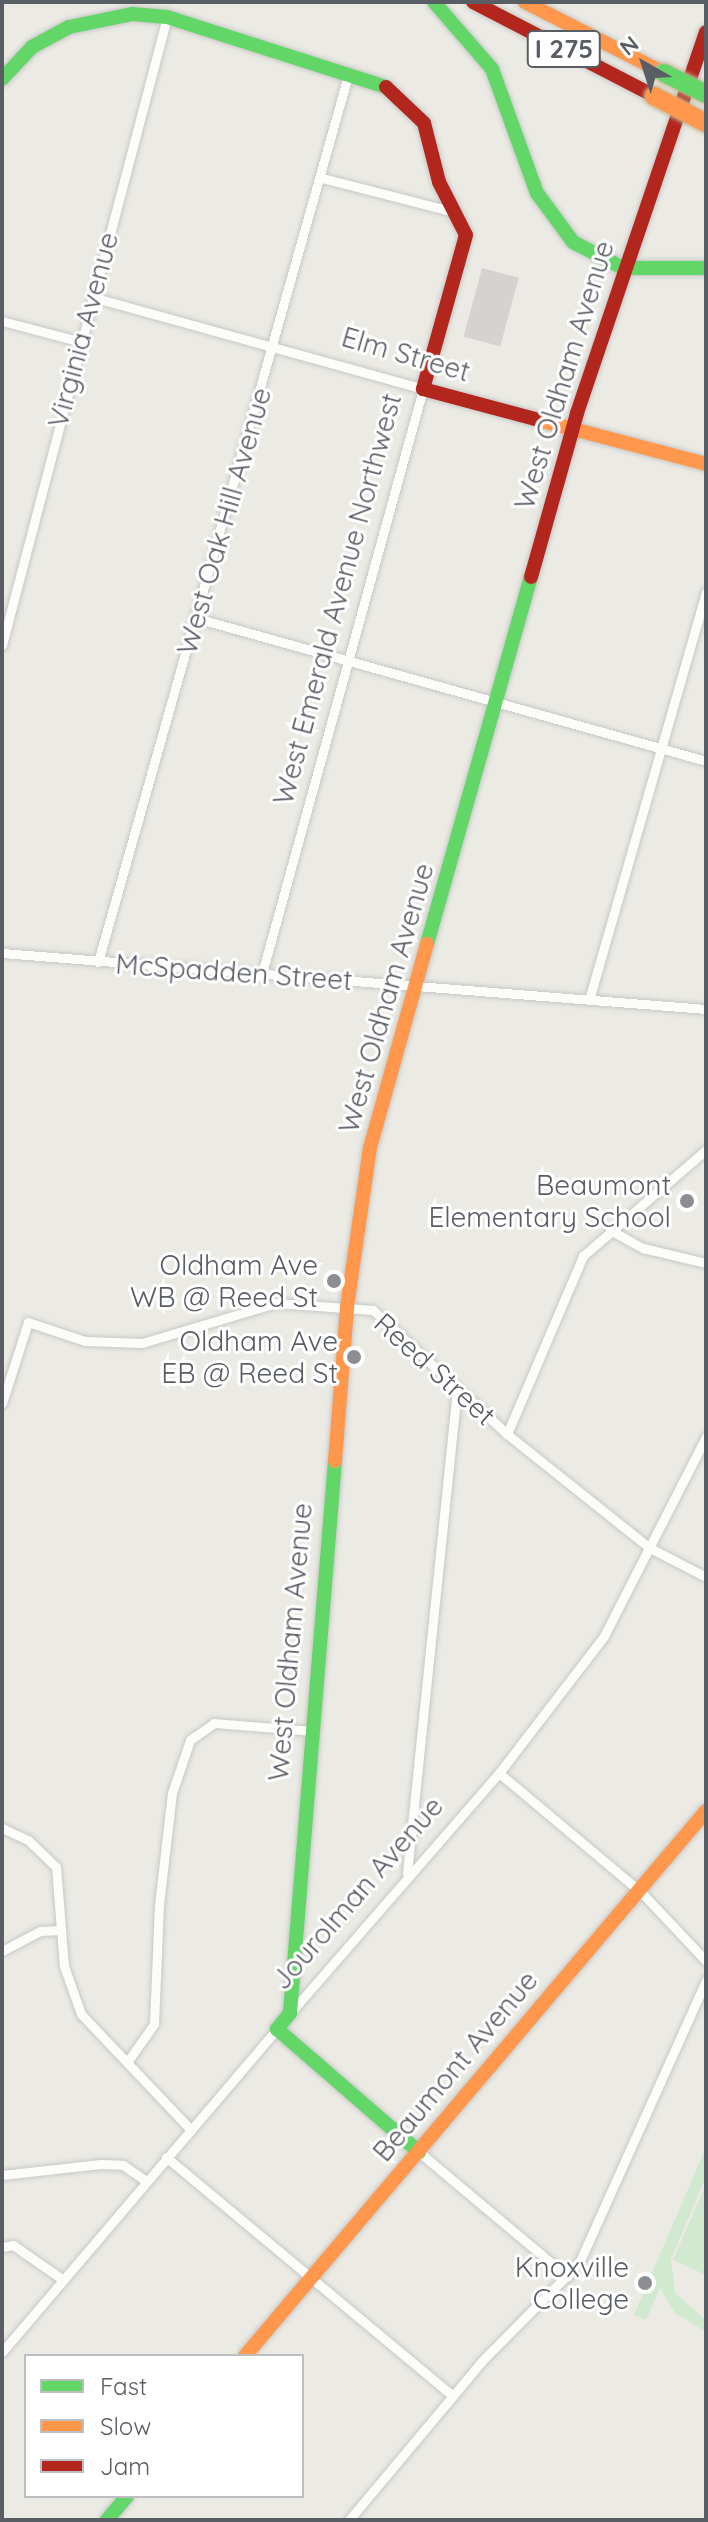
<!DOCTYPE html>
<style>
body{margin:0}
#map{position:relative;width:708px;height:2522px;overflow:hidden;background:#ebeae4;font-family:Quicksand,sans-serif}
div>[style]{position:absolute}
.green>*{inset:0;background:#d0e9cf}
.building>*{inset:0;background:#d4d3cf;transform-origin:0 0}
.roads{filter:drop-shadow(0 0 2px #c7c8c7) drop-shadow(0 0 2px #c7c8c7)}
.street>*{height:9px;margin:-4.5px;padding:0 4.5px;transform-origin:4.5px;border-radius:4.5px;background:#fcfcfb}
.fast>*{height:14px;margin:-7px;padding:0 7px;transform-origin:7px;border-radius:7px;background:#63d668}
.slow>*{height:14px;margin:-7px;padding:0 7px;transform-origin:7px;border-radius:7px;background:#ff974d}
.jam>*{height:14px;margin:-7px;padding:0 7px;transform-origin:7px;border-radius:7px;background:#b3261e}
.bridges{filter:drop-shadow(0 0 2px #c2b792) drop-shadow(0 0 2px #c2b792)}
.fast-bridge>*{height:18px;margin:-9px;padding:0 9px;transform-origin:9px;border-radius:9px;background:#63d668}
.slow-bridge>*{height:18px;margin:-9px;padding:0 9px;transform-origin:9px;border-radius:9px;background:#ff974d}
.dots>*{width:22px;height:22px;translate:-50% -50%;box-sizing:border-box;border:4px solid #fff;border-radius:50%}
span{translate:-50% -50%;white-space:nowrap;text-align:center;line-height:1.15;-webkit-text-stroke:6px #fff;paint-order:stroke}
.shield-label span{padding:2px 6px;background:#fff;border:2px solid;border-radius:6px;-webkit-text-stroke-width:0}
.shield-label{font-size:26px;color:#595d64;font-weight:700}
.street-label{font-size:28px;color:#595d64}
.poi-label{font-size:28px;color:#595d64}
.right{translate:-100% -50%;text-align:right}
.frame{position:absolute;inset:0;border:4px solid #595d64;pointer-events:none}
.legend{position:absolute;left:24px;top:2354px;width:280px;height:144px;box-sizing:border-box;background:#fff;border:2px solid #bdbec1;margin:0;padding:10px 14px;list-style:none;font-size:24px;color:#595d64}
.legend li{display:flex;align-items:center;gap:16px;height:40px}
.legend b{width:40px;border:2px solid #bdbec1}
.north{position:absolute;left:604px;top:24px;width:80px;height:80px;-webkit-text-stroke:6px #fff;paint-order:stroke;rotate:321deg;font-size:22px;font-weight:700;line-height:32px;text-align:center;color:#595d64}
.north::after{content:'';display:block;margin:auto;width:28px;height:36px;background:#595d64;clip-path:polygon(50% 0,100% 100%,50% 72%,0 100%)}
</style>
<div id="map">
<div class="green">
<i style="clip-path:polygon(706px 2147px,706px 2177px,671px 2259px,675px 2293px,706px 2320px,706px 2332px,675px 2313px,660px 2288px,646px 2320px,634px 2315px)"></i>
<i style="clip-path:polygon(706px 2184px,706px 2275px,673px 2260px)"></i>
</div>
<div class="building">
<i style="left:482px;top:268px;width:38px;height:71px;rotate:15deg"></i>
</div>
<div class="roads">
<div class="street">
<i style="left:322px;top:178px;width:136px;rotate:14.4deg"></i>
<i style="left:92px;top:297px;width:344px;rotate:15.5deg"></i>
<i style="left:423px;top:389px;width:610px;rotate:105.4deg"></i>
<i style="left:2px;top:321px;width:79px;rotate:14.7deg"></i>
<i style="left:196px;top:618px;width:530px;rotate:15.66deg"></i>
<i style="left:2px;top:645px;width:649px;rotate:-75.28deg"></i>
<i style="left:2px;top:953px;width:706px;rotate:4.55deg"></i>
<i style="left:98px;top:962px;width:917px;rotate:-74.25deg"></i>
<i style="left:589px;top:1000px;width:424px;rotate:-74deg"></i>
<i style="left:610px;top:1230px;width:38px;rotate:29deg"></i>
<i style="left:643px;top:1248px;width:65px;rotate:13.4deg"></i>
<i style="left:2px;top:1403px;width:85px;rotate:-72.2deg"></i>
<i style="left:28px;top:1322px;width:60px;rotate:18.4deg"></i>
<i style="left:85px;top:1341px;width:57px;rotate:2deg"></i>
<i style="left:142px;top:1343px;width:140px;rotate:-16.6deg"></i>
<i style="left:276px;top:1303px;width:97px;rotate:4.1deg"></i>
<i style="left:373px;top:1310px;width:183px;rotate:42.8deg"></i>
<i style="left:507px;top:1434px;width:183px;rotate:38.6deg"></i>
<i style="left:650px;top:1548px;width:63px;rotate:27.4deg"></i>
<i style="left:507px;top:1434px;width:194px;rotate:-66.9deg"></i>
<i style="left:583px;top:1256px;width:162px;rotate:-40.8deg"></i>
<i style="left:499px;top:1773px;width:185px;rotate:40deg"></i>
<i style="left:641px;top:1892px;width:95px;rotate:46.7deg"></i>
<i style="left:2px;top:1828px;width:29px;rotate:25deg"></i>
<i style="left:28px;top:1840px;width:39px;rotate:44deg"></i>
<i style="left:56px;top:1867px;width:99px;rotate:85.4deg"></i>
<i style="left:64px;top:1966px;width:51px;rotate:70.5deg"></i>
<i style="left:81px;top:2014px;width:157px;rotate:46.5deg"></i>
<i style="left:407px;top:1873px;width:485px;rotate:-84.1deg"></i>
<i style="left:2px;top:1951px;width:43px;rotate:-27.8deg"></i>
<i style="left:40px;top:1931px;width:21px;rotate:-3deg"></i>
<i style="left:292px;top:2011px;width:315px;rotate:-49deg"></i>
<i style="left:499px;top:1773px;width:173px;rotate:-52.5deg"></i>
<i style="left:604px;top:1636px;width:224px;rotate:-62.9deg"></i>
<i style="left:128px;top:2061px;width:45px;rotate:-54.9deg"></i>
<i style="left:154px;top:2024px;width:119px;rotate:-87.6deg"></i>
<i style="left:159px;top:1905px;width:113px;rotate:-83.4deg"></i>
<i style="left:172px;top:1793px;width:56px;rotate:-71.2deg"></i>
<i style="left:190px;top:1740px;width:29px;rotate:-35deg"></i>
<i style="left:214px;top:1723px;width:97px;rotate:4.7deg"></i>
<i style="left:419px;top:2152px;width:194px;rotate:40deg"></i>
<i style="left:166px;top:2157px;width:373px;rotate:39.8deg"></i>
<i style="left:2px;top:2175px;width:99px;rotate:-6.4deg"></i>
<i style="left:100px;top:2164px;width:23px;rotate:2deg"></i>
<i style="left:123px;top:2165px;width:28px;rotate:35deg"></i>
<i style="left:2px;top:2247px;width:11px;rotate:-10deg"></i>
<i style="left:13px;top:2245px;width:60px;rotate:34.8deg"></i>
<i style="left:2px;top:2352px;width:424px;rotate:-49.6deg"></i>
<i style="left:349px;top:2520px;width:206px;rotate:-50.1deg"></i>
<i style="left:481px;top:2362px;width:139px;rotate:-45.3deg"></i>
<i style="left:579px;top:2263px;width:310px;rotate:-65.8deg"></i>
</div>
<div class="fast">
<i style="left:434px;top:2px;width:89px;rotate:49.1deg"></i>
<i style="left:492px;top:69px;width:132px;rotate:70.1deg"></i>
<i style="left:537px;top:193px;width:61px;rotate:53.7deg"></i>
<i style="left:573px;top:242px;width:56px;rotate:27.5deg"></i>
<i style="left:623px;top:268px;width:83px"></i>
<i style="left:2px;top:79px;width:44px;rotate:-46.8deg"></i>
<i style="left:32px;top:47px;width:42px;rotate:-28.4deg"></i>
<i style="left:69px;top:27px;width:64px;rotate:-11.7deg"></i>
<i style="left:132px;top:14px;width:35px;rotate:5deg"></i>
<i style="left:167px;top:17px;width:230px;rotate:17.7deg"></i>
<i style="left:427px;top:944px;width:381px;rotate:-74.2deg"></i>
<i style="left:335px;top:1461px;width:554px;rotate:94.66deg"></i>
<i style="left:290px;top:2013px;width:21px;rotate:129deg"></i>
<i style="left:277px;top:2029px;width:188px;rotate:40.9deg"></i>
<i style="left:107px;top:2520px;width:31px;rotate:-50deg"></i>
</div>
<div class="slow">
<i style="left:525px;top:2px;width:156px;rotate:27.1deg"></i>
<i style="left:535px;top:419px;width:177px;rotate:14.7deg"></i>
<i style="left:335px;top:1461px;width:154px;rotate:-85.5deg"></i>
<i style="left:347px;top:1307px;width:161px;rotate:-81.8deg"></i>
<i style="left:370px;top:1148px;width:212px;rotate:-74.4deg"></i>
<i style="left:245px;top:2356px;width:714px;rotate:-49.77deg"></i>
</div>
<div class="jam">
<i style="left:473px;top:2px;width:204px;rotate:27.4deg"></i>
<i style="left:386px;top:87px;width:52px;rotate:43.5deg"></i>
<i style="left:424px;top:123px;width:61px;rotate:75.7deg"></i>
<i style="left:439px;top:182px;width:59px;rotate:63deg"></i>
<i style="left:466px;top:235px;width:160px;rotate:105.6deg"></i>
<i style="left:423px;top:389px;width:116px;rotate:15deg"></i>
<i style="left:531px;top:577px;width:170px;rotate:-74.3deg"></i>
<i style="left:577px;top:413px;width:402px;rotate:-71.3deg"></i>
</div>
</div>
<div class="bridges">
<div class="fast-bridge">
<i style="left:664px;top:73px;width:47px;rotate:26.6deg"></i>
</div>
<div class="slow-bridge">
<i style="left:654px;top:96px;width:59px;rotate:27.4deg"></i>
</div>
</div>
<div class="dots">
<i style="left:687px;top:1201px;background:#8c8e91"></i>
<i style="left:334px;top:1281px;background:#8c8e91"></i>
<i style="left:354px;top:1357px;background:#8c8e91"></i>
<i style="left:645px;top:2283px;background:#8c8e91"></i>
</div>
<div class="shield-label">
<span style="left:564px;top:49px">I 275</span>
</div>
<div class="street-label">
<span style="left:83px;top:330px;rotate:-75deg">Virginia Avenue</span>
<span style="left:406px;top:354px;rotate:16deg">Elm Street</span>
<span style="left:564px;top:375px;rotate:-73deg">West Oldham Avenue</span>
<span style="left:224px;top:521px;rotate:-74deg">West Oak Hill Avenue</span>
<span style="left:337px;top:599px;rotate:-75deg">West Emerald Avenue Northwest</span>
<span style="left:234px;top:972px;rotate:4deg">McSpadden Street</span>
<span style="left:386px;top:998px;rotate:-74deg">West Oldham Avenue</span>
<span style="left:435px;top:1369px;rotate:42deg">Reed Street</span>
<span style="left:290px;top:1642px;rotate:-85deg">West Oldham Avenue</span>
<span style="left:357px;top:1893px;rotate:-49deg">Jourolman Avenue</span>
<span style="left:455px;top:2066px;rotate:-50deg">Beaumont Avenue</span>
</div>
<div class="poi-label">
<span class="right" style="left:671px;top:1201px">Beaumont<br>Elementary School</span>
<span class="right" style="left:318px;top:1281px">Oldham Ave<br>WB @ Reed St</span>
<span class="right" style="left:338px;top:1357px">Oldham Ave<br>EB @ Reed St</span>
<span class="right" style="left:629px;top:2283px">Knoxville<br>College</span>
</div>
<div class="frame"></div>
<ul class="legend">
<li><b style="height:10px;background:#63d668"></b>Fast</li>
<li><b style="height:10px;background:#ff974d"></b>Slow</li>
<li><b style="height:10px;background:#b3261e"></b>Jam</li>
</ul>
<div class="north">N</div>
</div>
